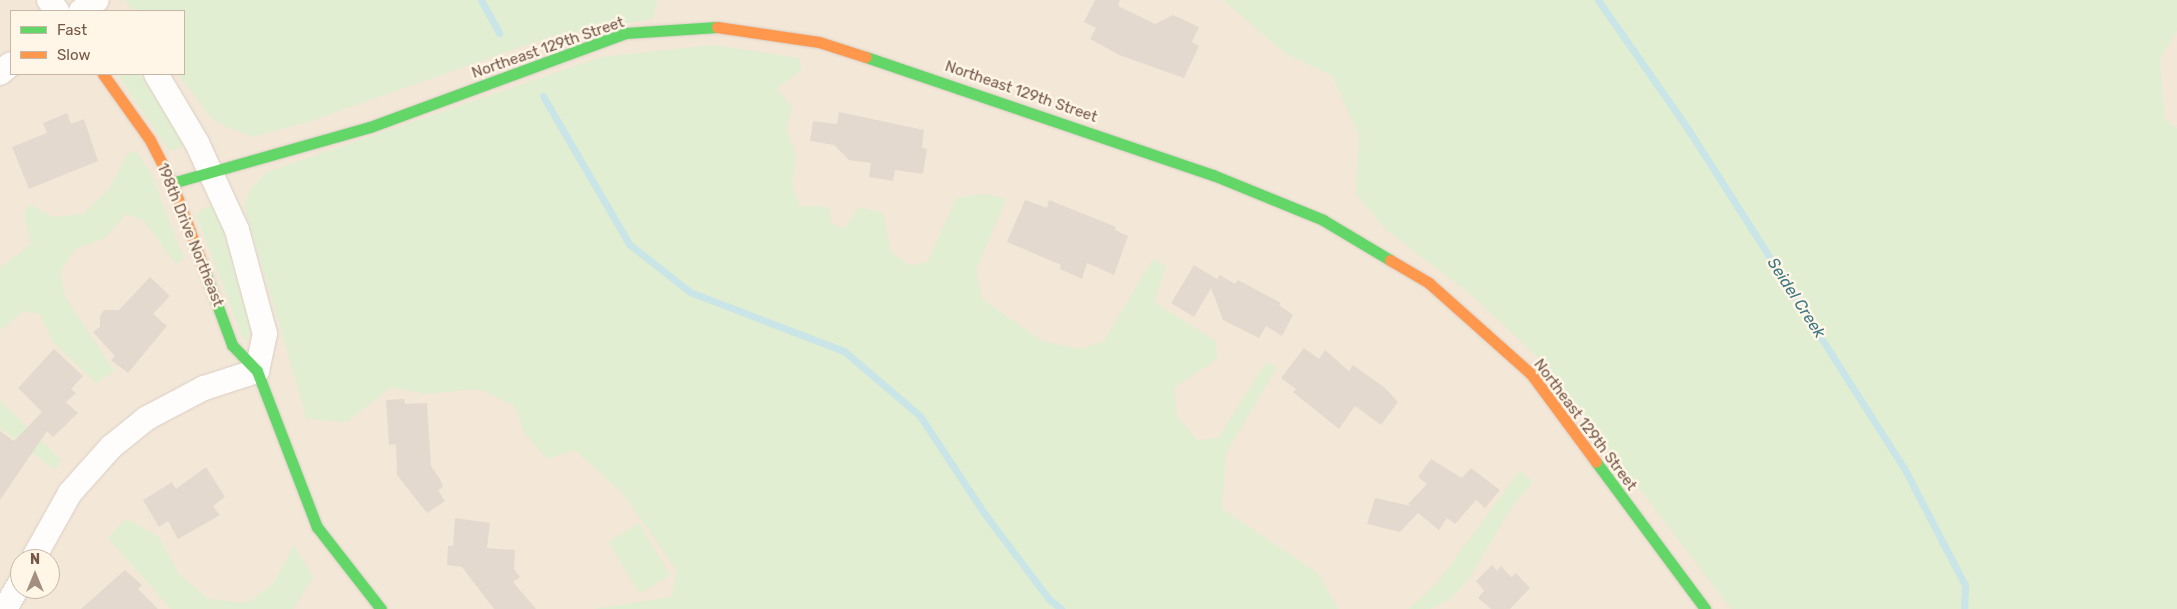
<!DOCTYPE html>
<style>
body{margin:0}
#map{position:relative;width:2177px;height:609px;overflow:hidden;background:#f7f1e7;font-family:Rubik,sans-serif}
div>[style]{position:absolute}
.residential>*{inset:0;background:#f3e7d7}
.green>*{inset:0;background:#e2eed1;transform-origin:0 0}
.stream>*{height:7px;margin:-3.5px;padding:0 3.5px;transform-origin:3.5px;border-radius:3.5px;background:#c9e5e7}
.building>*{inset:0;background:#e3d9cf}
.roads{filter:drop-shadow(0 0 1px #d8cec6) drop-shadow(0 0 1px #d8cec6)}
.street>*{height:24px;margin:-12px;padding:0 12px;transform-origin:12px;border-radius:12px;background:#fefdfb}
.fast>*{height:11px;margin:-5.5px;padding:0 5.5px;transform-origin:5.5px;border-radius:5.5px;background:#63d668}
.slow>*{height:11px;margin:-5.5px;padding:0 5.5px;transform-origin:5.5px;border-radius:5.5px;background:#ff974d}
span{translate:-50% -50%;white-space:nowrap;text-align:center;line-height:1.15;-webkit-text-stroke:5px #fff6e8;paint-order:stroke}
.street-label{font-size:15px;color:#765847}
.water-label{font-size:16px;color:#3d7783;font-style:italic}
.legend{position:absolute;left:10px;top:10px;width:175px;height:65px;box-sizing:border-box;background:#fff6e8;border:1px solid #c8b7a8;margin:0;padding:6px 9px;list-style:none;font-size:15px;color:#765847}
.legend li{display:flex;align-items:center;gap:10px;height:25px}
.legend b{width:25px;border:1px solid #c8b7a8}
.north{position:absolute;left:10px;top:549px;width:50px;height:50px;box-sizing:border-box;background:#fff6e8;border:1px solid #c8b7a8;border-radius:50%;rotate:0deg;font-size:14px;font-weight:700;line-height:20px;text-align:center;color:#765847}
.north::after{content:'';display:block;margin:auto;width:18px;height:22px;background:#a38e7f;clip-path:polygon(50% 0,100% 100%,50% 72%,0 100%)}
</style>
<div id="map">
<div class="residential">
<i style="clip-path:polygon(evenodd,0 0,1859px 0,1829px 609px,0 609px,0 0,11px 11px,184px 11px,184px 74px,11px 74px,11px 11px,0 0,20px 559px,50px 559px,50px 589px,20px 589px,20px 559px)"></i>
<i style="clip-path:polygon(2177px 31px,2177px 128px,2165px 120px,2160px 58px)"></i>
</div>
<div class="green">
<i style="clip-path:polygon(125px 0,657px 0,653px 19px,555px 35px,305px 123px,252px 137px,214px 121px,178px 74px,184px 74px,184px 11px,133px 11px)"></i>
<i style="clip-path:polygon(1223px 0,2177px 0,2177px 31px,2160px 59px,2165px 120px,2177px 128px,2177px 609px,1731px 609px,1542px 361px,1468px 292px,1386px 230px,1356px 194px,1359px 135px,1332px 76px,1285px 53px)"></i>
<i style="clip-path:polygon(713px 45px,800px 58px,801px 71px,777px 88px,792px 108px,786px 127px,796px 157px,792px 186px,800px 206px,828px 207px,832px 223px,844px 229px,859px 207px,883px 213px,891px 252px,911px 266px,928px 261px,956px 198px,985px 194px,1006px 199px,976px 270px,982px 299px,1042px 341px,1079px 349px,1103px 342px,1153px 259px,1166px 266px,1154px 302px,1216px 341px,1217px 359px,1174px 388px,1177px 416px,1197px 440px,1218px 438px,1266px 362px,1277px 367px,1226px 453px,1222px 509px,1318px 573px,1338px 609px,593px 609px,671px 597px,677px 571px,624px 495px,575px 450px,547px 459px,525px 434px,514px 405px,478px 389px,425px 394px,391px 387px,347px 422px,307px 419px,244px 205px,251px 188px,267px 172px,601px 57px)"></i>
<i style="clip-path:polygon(117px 74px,140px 74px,181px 140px,182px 148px,169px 150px)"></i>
<i style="clip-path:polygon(135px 150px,151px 173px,184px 259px,176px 264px,144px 221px,126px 214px,105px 238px,75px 249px,60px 272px,65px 297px,114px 371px,96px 383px,53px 342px,40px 314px,23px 311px,0 331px,0 268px,31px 244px,24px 214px,29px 204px,54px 217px,83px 214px,109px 189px,126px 156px)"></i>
<i style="clip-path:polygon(209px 205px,217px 210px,250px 330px,248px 340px,243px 339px,196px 214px)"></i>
<i style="clip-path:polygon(0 400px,61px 460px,55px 470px,0 428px)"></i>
<i style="clip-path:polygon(1520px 470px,1533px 482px,1511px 508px,1467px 582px,1450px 599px,1430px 609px,1408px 609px,1438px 582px)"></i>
<i style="clip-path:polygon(126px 518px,159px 537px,178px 573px,209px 599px,247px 603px,273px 584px,294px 545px,313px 577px,293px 609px,171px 609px,108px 538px)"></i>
<i style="left:639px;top:523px;width:61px;height:36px;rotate:59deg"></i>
</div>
<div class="stream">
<i style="left:481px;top:0;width:38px;rotate:61deg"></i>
<i style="left:1598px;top:0;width:157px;rotate:55.1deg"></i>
<i style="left:1688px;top:129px;width:402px;rotate:57.5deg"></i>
<i style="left:1904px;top:468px;width:132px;rotate:62.5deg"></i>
<i style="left:1965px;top:585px;width:24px;rotate:92deg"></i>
<i style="left:543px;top:96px;width:171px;rotate:59.8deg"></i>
<i style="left:629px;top:244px;width:78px;rotate:38.2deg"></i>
<i style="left:690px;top:292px;width:165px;rotate:21deg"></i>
<i style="left:844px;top:351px;width:100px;rotate:40.5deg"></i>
<i style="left:920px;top:416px;width:116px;rotate:56.6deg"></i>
<i style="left:984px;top:513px;width:106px;rotate:53deg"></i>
<i style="left:1048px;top:598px;width:17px;rotate:40deg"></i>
</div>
<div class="building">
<i style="clip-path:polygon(1095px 0,1120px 0,1118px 6px,1155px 24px,1173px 15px,1199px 27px,1192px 42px,1199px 46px,1184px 78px,1119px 55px,1090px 39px,1096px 28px,1084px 22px)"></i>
<i style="clip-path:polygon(839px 112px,924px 130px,922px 148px,927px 149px,923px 174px,895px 170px,893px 181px,869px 177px,871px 163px,849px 160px,834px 145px,810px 141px,813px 121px,837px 124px)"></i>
<i style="clip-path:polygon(67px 113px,71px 124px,84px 119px,98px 161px,29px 189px,12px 147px,47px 133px,43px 123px)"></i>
<i style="clip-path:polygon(1025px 200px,1047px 208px,1049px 200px,1116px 227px,1115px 230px,1128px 236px,1114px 275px,1087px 263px,1082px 279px,1060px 269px,1061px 265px,1007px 242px)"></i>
<i style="clip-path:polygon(1194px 265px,1217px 279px,1220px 275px,1235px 284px,1238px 280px,1281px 303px,1279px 305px,1293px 315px,1282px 336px,1266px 326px,1259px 338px,1223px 320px,1211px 288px,1194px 317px,1171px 303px)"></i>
<i style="clip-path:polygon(150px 277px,170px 296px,153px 314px,167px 326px,128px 373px,111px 360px,115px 356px,93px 332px,100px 327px,100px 316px,104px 310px,119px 310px)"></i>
<i style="clip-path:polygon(1304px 348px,1319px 359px,1325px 350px,1349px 371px,1353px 365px,1385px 388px,1398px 402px,1381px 425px,1355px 406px,1339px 429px,1293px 392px,1296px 389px,1281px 378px)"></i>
<i style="clip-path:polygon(54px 349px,83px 376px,71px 389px,76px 393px,66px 402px,78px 413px,53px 437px,47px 431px,0 500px,0 431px,14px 441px,42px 412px,18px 388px)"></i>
<i style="clip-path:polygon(404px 399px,405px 404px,427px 403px,431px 466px,440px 479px,443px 487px,438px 490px,445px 501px,427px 513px,397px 475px,396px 444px,389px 445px,386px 400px)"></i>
<i style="clip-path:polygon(1431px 459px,1462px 478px,1471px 468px,1500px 490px,1485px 508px,1476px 500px,1455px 524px,1447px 518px,1439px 530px,1418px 513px,1400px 532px,1367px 524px,1375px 498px,1411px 506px,1408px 504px,1427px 484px,1418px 477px)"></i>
<i style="clip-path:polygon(206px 467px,225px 497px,213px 506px,220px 515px,178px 539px,168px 521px,159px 527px,143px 500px,172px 482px,176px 489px)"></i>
<i style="clip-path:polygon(455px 518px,490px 523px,487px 548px,515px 550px,514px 569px,520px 577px,513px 582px,536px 609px,494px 609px,462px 567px,447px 565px,448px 546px,453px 546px)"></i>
<i style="clip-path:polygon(1492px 565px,1497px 571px,1501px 566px,1511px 577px,1516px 573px,1530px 588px,1510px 609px,1491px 609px,1478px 598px,1484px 591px,1476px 581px)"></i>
<i style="clip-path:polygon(125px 570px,142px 585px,138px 589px,158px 609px,81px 609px)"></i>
</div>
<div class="roads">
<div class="street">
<i style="left:49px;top:0;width:14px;rotate:54deg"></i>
<i style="left:81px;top:11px;width:19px;rotate:-35deg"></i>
<i style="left:0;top:73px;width:14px;rotate:-39deg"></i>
<i style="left:33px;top:559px;width:76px;rotate:-60.7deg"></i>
<i style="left:70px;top:493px;width:62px;rotate:-48.3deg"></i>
<i style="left:111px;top:447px;width:46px;rotate:-38.9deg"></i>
<i style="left:147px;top:418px;width:64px;rotate:-27.8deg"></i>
<i style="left:204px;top:388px;width:56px;rotate:-17.8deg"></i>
<i style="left:257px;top:371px;width:38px;rotate:-78deg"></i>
<i style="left:265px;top:334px;width:108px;rotate:-105.1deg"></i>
<i style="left:237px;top:230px;width:96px;rotate:-114.7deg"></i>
<i style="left:197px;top:143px;width:80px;rotate:-120.7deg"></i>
<i style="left:5px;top:609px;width:30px;rotate:-60deg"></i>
</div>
<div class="fast">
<i style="left:866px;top:57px;width:367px;rotate:18.8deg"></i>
<i style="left:1213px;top:175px;width:119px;rotate:22.2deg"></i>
<i style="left:1323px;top:220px;width:78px;rotate:30.8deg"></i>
<i style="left:172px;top:183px;width:206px;rotate:-15.8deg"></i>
<i style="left:370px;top:127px;width:273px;rotate:-20.2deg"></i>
<i style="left:626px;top:33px;width:91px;rotate:-3.8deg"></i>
<i style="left:201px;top:261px;width:90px;rotate:69.7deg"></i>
<i style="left:232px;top:345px;width:36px;rotate:46deg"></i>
<i style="left:257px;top:371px;width:167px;rotate:69deg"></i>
<i style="left:317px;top:527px;width:104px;rotate:52deg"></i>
<i style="left:1596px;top:462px;width:183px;rotate:53.4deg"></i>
</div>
<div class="slow">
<i style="left:717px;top:27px;width:103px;rotate:8.4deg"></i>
<i style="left:819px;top:42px;width:49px;rotate:17.7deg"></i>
<i style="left:103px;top:74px;width:81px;rotate:54.5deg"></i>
<i style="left:150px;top:140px;width:48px;rotate:62.9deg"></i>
<i style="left:172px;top:183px;width:83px;rotate:69.6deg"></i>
<i style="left:1390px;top:260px;width:45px;rotate:30.5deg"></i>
<i style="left:1429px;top:283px;width:137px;rotate:41.7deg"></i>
<i style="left:1531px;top:374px;width:109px;rotate:53.5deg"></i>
</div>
</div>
<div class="street-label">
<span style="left:548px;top:48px;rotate:-19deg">Northeast 129th Street</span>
<span style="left:1021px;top:92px;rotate:19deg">Northeast 129th Street</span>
<span style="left:190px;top:235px;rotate:68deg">198th Drive Northeast</span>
<span style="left:1585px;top:425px;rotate:53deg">Northeast 129th Street</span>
</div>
<div class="water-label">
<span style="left:1796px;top:298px;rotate:57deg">Seidel Creek</span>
</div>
<ul class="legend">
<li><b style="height:6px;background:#63d668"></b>Fast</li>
<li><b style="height:6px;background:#ff974d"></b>Slow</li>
</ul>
<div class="north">N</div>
</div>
